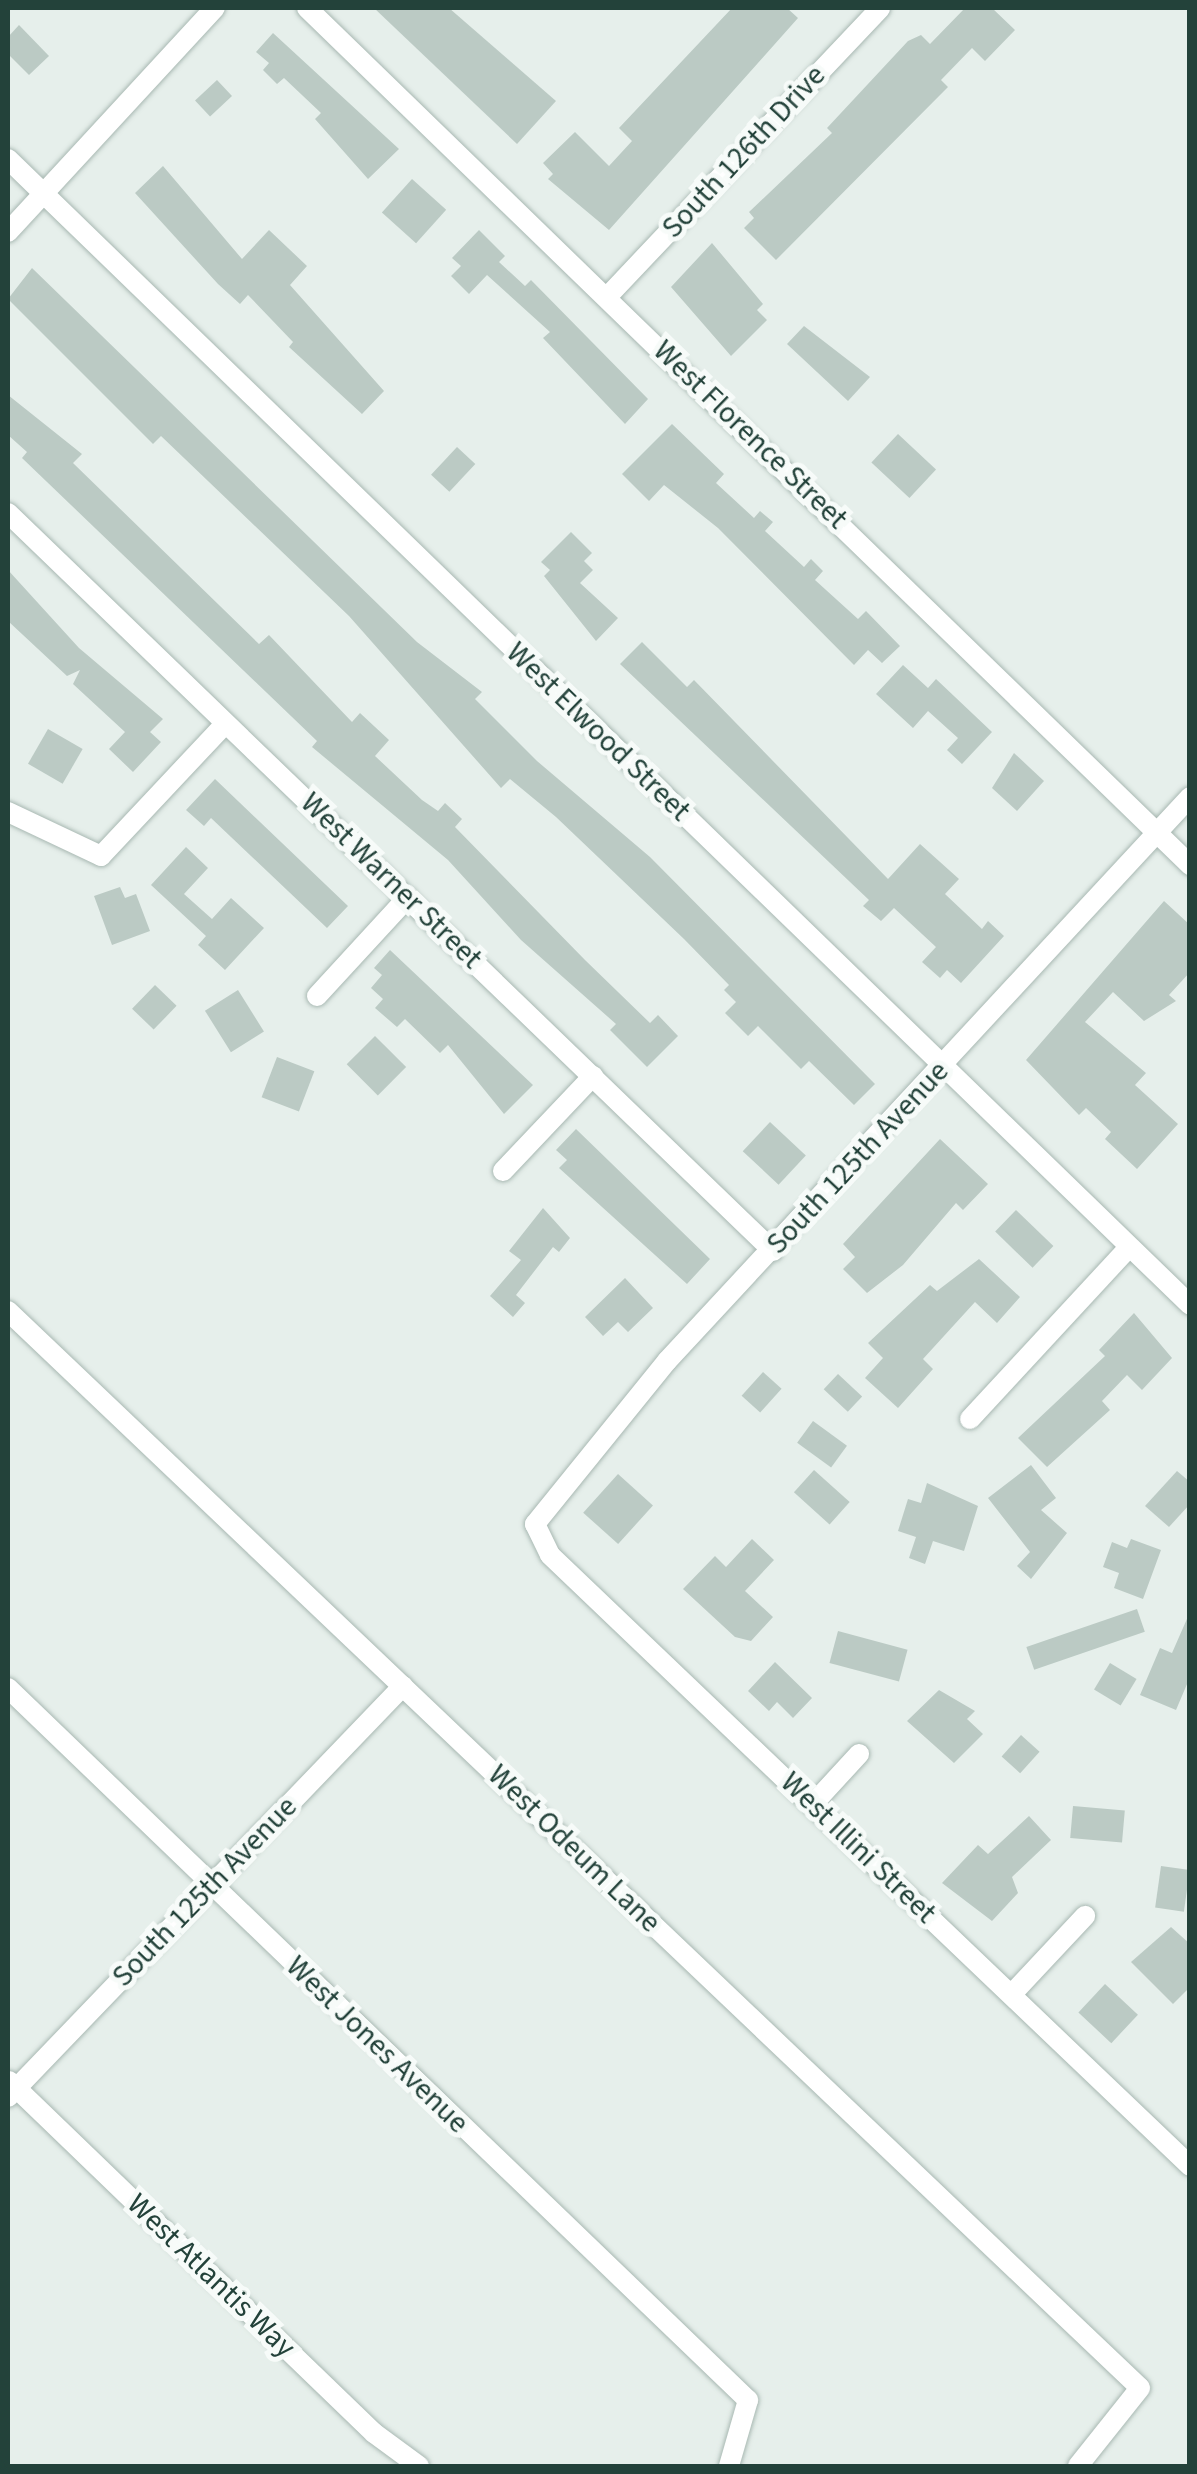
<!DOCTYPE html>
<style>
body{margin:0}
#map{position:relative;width:1197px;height:2474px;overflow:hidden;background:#e6efeb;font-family:"Source Sans 3",sans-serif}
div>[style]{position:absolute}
.building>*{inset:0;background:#bbcac4;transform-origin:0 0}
.roads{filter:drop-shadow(0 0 2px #a8b8b2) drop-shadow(0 0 2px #a8b8b2)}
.street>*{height:20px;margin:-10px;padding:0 10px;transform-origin:10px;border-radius:10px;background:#fff}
span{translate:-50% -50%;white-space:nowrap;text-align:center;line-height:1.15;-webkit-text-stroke:10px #f7fbf9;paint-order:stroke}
.street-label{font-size:30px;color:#23423a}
.frame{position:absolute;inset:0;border:10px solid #23423a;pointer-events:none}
</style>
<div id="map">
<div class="building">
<i style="clip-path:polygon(374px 8px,449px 8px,556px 101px,517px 144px)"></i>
<i style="clip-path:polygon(732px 8px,787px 8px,798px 18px,609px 230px,548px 179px,553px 174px,543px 163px,575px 132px,609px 166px,632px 141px,619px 128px)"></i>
<i style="clip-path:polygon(965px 8px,992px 8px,1015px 30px,985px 61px,972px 48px,941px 80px,948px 87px,776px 260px,744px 228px,754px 218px,749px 212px,832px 133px,827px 128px,908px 41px,921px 35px,930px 44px)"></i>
<i style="clip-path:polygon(19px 25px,49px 56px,29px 75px,8px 54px,8px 37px)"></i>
<i style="clip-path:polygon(273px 33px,399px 149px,368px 179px,315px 119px,321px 113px,284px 78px,277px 84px,263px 70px,269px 63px,256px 52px)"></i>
<i style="left:217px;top:80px;width:22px;height:30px;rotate:47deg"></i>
<i style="clip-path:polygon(163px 166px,242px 259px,269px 230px,307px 266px,290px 285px,384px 391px,362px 414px,289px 347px,293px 342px,248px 295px,240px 304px,218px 284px,135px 193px)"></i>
<i style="left:412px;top:179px;width:46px;height:45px;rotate:42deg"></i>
<i style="clip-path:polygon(479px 230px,505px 256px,499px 262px,525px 286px,531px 280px,648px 399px,625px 424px,543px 338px,550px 332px,487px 275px,469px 294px,451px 276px,461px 266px,452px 258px)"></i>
<i style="clip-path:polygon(712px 243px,763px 304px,757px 310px,767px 320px,731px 356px,671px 287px)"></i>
<i style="clip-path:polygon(32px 268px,417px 642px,482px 692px,475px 699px,537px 761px,650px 857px,875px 1084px,854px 1105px,809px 1061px,801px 1069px,758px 1026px,748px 1036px,725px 1013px,736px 1002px,724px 990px,729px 985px,684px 939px,556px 817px,510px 779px,501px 788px,349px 616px,161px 436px,153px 444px,8px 299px)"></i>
<i style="clip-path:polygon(804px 326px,870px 377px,848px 401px,787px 344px)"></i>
<i style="clip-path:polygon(8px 395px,82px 454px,73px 463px,259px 644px,269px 635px,352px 722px,360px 713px,389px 740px,375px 756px,422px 800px,438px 811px,445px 803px,462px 819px,455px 827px,585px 960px,650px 1023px,658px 1015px,678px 1036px,647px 1067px,610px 1030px,616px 1024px,521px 940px,448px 860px,312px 747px,317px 741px,22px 458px,27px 452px,8px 435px)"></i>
<i style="clip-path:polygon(672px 424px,724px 474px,716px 483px,754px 518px,760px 511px,773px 522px,765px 531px,804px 567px,811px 559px,823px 571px,815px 580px,858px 619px,866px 611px,900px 646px,882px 663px,868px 650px,854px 665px,718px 528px,664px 485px,649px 501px,622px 474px)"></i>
<i style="left:898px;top:434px;width:52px;height:39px;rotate:43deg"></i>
<i style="left:457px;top:447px;width:25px;height:38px;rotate:43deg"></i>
<i style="clip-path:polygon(571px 532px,592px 553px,584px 561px,593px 570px,580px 583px,618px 618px,596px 641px,544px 576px,550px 570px,541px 562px)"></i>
<i style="clip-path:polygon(8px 570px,79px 648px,163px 719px,150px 732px,161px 742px,133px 772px,109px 749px,125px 732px,73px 684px,80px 670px,67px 676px,8px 621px)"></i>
<i style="clip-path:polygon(642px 642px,687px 687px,694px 680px,888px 879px,920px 844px,959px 879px,945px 894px,982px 929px,988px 921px,1004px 936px,961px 983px,947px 970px,940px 978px,922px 962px,936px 947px,894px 908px,881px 921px,863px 906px,869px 900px,620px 664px)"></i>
<i style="clip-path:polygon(903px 665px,928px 688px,936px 679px,992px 732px,962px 764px,947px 750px,958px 738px,928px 711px,913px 728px,876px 694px)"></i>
<i style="left:48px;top:729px;width:40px;height:40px;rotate:30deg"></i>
<i style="clip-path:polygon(1014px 753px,1044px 781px,1017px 811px,992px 788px)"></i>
<i style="clip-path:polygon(215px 779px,348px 906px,327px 928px,211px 818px,204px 826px,186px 810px)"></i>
<i style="clip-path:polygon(186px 847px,208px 868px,184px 894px,212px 919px,231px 898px,264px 928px,225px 970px,198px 945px,206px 936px,151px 885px)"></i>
<i style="clip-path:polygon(120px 887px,125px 898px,136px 894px,150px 931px,112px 945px,94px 896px)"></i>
<i style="clip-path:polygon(1164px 901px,1190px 925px,1190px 972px,1169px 995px,1176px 1001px,1144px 1021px,1113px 992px,1085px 1022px,1146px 1073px,1135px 1085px,1178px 1124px,1137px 1169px,1105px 1139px,1111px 1132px,1086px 1108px,1079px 1115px,1026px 1060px)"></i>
<i style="clip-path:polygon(390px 950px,533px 1085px,504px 1114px,448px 1045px,440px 1053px,405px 1019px,397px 1027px,375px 1008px,383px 999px,371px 988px,382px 975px,374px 968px)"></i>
<i style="left:155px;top:985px;width:30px;height:33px;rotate:44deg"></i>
<i style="left:238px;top:990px;width:49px;height:39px;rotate:58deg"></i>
<i style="left:375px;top:1036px;width:44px;height:40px;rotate:45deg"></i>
<i style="left:277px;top:1057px;width:40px;height:43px;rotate:21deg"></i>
<i style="left:770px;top:1122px;width:49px;height:40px;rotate:43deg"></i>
<i style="clip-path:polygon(576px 1129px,710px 1259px,687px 1284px,559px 1168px,567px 1160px,556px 1150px)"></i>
<i style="clip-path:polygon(940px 1139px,988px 1184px,963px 1210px,956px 1203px,903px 1265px,867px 1293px,843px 1269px,855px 1257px,843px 1244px)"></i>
<i style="clip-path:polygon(543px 1208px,570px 1238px,559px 1252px,553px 1247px,516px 1295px,525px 1303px,513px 1317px,490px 1296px,521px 1260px,509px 1251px)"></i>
<i style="left:1016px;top:1210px;width:52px;height:30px;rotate:44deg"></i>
<i style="clip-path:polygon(979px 1259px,1020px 1297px,997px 1323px,975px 1302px,923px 1359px,933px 1369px,898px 1408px,865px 1378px,883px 1358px,868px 1343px,930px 1285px,937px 1291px)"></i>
<i style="clip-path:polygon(625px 1278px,653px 1308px,628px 1332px,618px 1322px,603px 1336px,585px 1317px)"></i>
<i style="clip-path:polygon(1134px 1313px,1172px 1358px,1142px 1390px,1127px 1375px,1102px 1401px,1110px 1410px,1047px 1467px,1018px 1438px,1105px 1356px,1099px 1350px)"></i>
<i style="left:763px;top:1372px;width:25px;height:32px;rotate:42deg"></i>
<i style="left:838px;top:1374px;width:33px;height:21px;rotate:43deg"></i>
<i style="left:813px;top:1421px;width:42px;height:27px;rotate:36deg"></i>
<i style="clip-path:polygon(1031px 1465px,1056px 1498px,1041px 1510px,1067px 1533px,1031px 1579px,1017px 1566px,1030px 1552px,988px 1498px)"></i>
<i style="left:814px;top:1470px;width:48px;height:30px;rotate:42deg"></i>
<i style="clip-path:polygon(1177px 1471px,1190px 1482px,1190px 1504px,1169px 1527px,1145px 1506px)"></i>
<i style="left:618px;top:1474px;width:47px;height:52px;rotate:42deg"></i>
<i style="clip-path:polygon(927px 1483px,978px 1506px,964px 1551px,933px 1541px,925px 1564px,909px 1558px,916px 1537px,898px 1531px,908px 1499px,921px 1503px)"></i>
<i style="clip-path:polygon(752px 1539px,774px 1560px,745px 1591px,773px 1617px,751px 1641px,735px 1637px,683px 1589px,715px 1556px,726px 1567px)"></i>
<i style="clip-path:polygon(1131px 1539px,1161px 1550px,1143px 1599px,1114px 1588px,1119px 1573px,1103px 1567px,1112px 1542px,1127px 1548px)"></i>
<i style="left:1137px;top:1609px;width:24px;height:117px;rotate:71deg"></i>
<i style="clip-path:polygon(1190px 1612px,1190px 1677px,1176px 1710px,1140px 1695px,1160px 1648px,1172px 1653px)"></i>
<i style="left:838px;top:1631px;width:72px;height:33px;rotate:15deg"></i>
<i style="clip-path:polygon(775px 1662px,812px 1698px,793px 1718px,777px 1702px,769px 1711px,748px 1691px)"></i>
<i style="left:1110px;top:1663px;width:31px;height:31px;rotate:31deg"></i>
<i style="clip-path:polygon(939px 1690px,975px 1711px,967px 1719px,983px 1734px,954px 1763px,907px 1721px)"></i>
<i style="left:1021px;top:1735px;width:25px;height:29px;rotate:42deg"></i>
<i style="left:1073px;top:1806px;width:52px;height:32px;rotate:5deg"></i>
<i style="clip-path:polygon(1029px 1816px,1051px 1840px,1012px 1877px,1018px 1893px,992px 1921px,942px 1883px,978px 1845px,988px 1854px)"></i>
<i style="left:1161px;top:1866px;width:29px;height:42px;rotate:8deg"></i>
<i style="clip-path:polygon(1171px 1927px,1190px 1944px,1190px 1987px,1173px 2004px,1131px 1962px)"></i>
<i style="left:1105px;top:1984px;width:45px;height:39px;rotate:43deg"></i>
</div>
<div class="roads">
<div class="street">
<i style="left:307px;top:8px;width:1231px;rotate:44.14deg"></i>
<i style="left:8px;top:159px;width:1646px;rotate:44.11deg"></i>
<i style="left:8px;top:232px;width:305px;rotate:-47.3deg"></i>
<i style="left:608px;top:296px;width:396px;rotate:-46.6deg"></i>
<i style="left:8px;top:513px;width:1063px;rotate:43.97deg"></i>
<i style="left:1190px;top:797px;width:769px;rotate:132.84deg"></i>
<i style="left:667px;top:1361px;width:210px;rotate:129deg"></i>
<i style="left:535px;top:1524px;width:34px;rotate:64deg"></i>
<i style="left:550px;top:1555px;width:885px;rotate:43.67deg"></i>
<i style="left:8px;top:812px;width:103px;rotate:25.3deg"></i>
<i style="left:101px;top:856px;width:181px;rotate:-46.8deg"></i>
<i style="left:317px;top:996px;width:134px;rotate:-47.4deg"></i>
<i style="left:503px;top:1171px;width:131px;rotate:-46.5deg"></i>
<i style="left:8px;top:1311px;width:1562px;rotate:43.57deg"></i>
<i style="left:1140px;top:2388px;width:100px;rotate:128.5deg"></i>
<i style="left:970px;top:1419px;width:234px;rotate:-47.2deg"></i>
<i style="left:8px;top:1688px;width:1027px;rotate:43.9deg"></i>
<i style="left:748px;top:2400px;width:69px;rotate:106.1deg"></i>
<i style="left:813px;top:1804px;width:68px;rotate:-47.4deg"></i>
<i style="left:1012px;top:1994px;width:107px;rotate:-46.9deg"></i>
<i style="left:9px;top:2081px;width:507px;rotate:43.96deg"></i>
<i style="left:374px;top:2433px;width:56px;rotate:36.3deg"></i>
<i style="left:8px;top:2097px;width:570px;rotate:-46.14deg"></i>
</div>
</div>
<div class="street-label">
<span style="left:744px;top:152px;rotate:-47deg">South 126th Drive</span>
<span style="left:750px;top:435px;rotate:44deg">West Florence Street</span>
<span style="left:598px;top:732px;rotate:44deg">West Elwood Street</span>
<span style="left:391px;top:881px;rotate:44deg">West Warner Street</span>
<span style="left:858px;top:1158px;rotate:-47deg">South 125th Avenue</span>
<span style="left:858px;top:1848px;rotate:44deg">West Illini Street</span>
<span style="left:574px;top:1849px;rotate:44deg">West Odeum Lane</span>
<span style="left:205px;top:1892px;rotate:-46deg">South 125th Avenue</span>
<span style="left:377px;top:2045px;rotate:44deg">West Jones Avenue</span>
<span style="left:211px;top:2276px;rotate:44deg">West Atlantis Way</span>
</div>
<div class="frame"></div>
</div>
